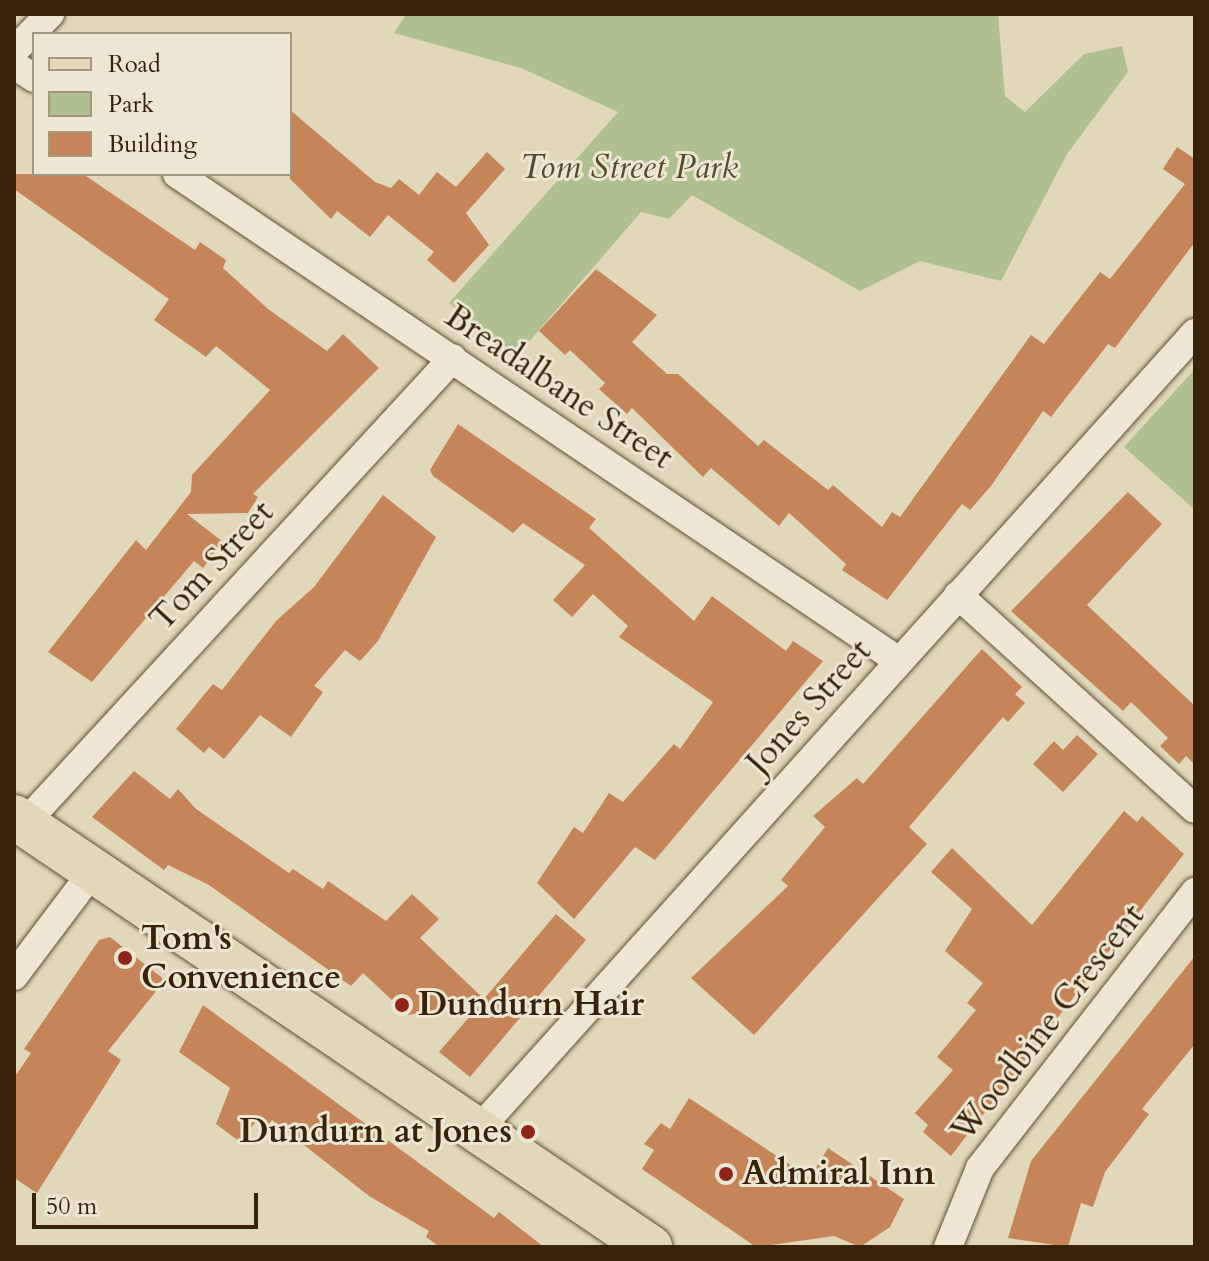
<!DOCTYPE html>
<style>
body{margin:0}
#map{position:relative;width:1209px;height:1261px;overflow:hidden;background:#e1d8bc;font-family:Cardo,serif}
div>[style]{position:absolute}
.green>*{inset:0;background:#b0bf92}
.building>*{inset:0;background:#c58559}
.roads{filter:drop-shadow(0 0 2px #625036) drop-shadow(0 0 2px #625036)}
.street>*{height:28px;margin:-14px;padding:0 14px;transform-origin:14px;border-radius:14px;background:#ece6d3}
.primary>*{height:44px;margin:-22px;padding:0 22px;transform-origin:22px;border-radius:22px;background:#e1d8bc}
.dots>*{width:22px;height:22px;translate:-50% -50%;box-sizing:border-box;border:4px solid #ece6d3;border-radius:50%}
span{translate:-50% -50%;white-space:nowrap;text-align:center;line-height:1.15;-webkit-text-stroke:6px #ece6d3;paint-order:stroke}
.park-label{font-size:34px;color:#564a2c;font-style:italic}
.street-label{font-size:34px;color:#38230a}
.poi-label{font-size:34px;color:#38230a;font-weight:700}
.left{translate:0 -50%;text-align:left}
.right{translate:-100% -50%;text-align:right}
.frame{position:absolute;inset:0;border:16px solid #38230a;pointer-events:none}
.legend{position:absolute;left:32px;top:32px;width:260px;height:144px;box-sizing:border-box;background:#ece6d3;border:2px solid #a49883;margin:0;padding:10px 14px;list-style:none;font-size:24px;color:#38230a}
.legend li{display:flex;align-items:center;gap:16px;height:40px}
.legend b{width:40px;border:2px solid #a49883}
.scale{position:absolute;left:32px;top:1193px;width:226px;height:36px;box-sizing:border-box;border:4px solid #38230a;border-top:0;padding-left:10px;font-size:24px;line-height:28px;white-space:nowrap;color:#38230a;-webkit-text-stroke:6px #ece6d3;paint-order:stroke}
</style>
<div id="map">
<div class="green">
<i style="clip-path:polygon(406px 14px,998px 14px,1005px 96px,1025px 112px,1084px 54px,1122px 46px,1128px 72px,1067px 154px,1001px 281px,920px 261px,860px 291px,692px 195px,669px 219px,641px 212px,516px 357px,449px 303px,618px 112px,521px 68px,394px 33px)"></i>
<i style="clip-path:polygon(1195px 369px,1195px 510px,1124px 447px)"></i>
</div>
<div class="building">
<i style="clip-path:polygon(290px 110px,375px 182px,391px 188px,399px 179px,419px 195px,437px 172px,456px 187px,487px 152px,505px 169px,466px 213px,489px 245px,454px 283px,427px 260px,434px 252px,388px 215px,370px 237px,337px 211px,331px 219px,290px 179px)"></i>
<i style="clip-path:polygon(1177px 147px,1195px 159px,1195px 242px,1115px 348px,1108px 344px,1051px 417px,1043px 411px,991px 486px,970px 510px,962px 504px,887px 600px,842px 570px,846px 564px,789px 513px,779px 526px,711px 468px,703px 477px,632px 408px,627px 414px,599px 389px,605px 383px,570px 350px,565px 355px,539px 331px,596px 269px,657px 315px,632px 342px,667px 374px,678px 374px,758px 446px,764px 440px,828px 490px,833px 485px,882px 527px,892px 512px,900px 517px,1031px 335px,1044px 344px,1100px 272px,1110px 279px,1185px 184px,1163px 169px)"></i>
<i style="clip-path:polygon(14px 174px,83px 174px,195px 250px,200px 242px,226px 260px,223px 268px,268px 309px,327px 351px,343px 334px,379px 368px,253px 494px,258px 497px,248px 513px,187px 514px,223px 542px,203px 568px,194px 561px,92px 682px,48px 652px,136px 540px,146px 550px,191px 492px,192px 475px,270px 390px,216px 346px,206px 357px,154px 320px,169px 299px,14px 189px)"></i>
<i style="clip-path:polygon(458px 424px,596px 519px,589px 528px,694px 621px,712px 596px,786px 651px,793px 641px,823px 661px,655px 860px,635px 847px,574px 919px,537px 883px,574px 827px,583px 833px,609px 793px,623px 802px,674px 744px,680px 749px,713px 702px,619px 637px,628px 626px,593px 594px,572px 617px,553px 600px,585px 565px,523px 523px,513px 533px,433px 476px,430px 470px)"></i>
<i style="clip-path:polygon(1128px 492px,1162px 524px,1087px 605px,1195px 706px,1195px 765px,1186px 756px,1179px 764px,1160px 746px,1168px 738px,1131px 702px,1123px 711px,1011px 611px)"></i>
<i style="clip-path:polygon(383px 495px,436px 537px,378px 641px,360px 661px,345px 650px,314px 686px,323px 692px,291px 737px,260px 715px,224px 759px,209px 747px,204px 753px,176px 729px,213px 684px,222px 690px,276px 621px,314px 587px)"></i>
<i style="clip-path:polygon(982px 649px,1022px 687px,1015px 694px,1025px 703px,1008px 722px,1003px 717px,909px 827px,927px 844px,754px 1035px,691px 978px,788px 886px,781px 880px,825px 827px,813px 816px,857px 778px,863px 784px)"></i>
<i style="clip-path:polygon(1077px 735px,1098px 754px,1063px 792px,1033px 764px,1054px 741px,1063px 750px)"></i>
<i style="clip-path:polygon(134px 771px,170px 799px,178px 789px,196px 809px,289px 873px,293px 869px,323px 889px,328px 881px,386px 921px,412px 894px,439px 919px,420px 938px,484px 999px,556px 914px,586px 940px,470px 1077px,439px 1052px,483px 1001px,408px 1015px,363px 973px,351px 986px,209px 885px,168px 865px,164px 870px,92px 817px)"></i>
<i style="clip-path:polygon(1124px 811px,1137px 822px,1142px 816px,1184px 854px,951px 1156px,923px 1132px,928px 1125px,915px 1113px,953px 1070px,937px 1057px,976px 1010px,967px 1003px,983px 983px,945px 951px,972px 909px,931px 872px,952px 848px,1032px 925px)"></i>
<i style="clip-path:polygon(110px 937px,165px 980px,108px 1051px,121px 1060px,37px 1193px,14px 1178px,14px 1078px,31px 1053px,24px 1049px,99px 940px)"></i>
<i style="clip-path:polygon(1195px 956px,1195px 1044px,1142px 1109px,1149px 1114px,1105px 1172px,1093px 1207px,1081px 1203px,1068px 1247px,1008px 1238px,1031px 1161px)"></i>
<i style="clip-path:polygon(203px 1005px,494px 1218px,499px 1212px,544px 1247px,440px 1247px,426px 1237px,429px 1231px,369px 1196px,272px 1120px,268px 1126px,258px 1119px,240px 1142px,216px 1124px,230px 1088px,179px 1052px)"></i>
<i style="clip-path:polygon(689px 1098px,810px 1178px,828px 1148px,904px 1199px,890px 1227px,860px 1247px,834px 1236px,756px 1247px,642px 1169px,654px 1150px,644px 1144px,661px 1123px,670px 1129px)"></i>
</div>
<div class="roads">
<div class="street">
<i style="left:14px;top:51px;width:52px;rotate:-45.8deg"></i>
<i style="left:14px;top:65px;width:24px;rotate:33deg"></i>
<i style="left:177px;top:174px;width:871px;rotate:34deg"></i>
<i style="left:958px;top:595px;width:319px;rotate:42.1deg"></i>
<i style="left:24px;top:824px;width:633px;rotate:-47.37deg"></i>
<i style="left:14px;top:976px;width:131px;rotate:-53deg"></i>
<i style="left:479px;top:1129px;width:1071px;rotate:-48.03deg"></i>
<i style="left:948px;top:1247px;width:85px;rotate:-67.9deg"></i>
<i style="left:980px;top:1168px;width:350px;rotate:-52.1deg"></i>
</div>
<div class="primary">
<i style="left:14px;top:817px;width:768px;rotate:34.06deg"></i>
</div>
</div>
<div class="dots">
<i style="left:125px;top:958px;background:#8f2418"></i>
<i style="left:402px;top:1005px;background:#8f2418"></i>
<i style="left:528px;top:1132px;background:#8f2418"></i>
<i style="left:726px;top:1174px;background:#8f2418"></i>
</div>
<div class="park-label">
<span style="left:629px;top:168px">Tom Street Park</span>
</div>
<div class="street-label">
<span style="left:559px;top:387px;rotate:34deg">Breadalbane Street</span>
<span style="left:212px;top:566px;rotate:-47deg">Tom Street</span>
<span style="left:809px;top:707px;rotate:-48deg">Jones Street</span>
<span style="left:1048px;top:1023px;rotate:-52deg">Woodbine Crescent</span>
</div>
<div class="poi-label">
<span class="left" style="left:141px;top:958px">Tom's<br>Convenience</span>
<span class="left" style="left:418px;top:1005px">Dundurn Hair</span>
<span class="right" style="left:512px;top:1132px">Dundurn at Jones</span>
<span class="left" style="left:742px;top:1174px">Admiral Inn</span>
</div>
<div class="frame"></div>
<ul class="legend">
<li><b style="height:10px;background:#e1d8bc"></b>Road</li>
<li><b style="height:22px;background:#b0bf92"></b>Park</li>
<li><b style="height:22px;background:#c58559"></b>Building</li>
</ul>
<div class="scale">50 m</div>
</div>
